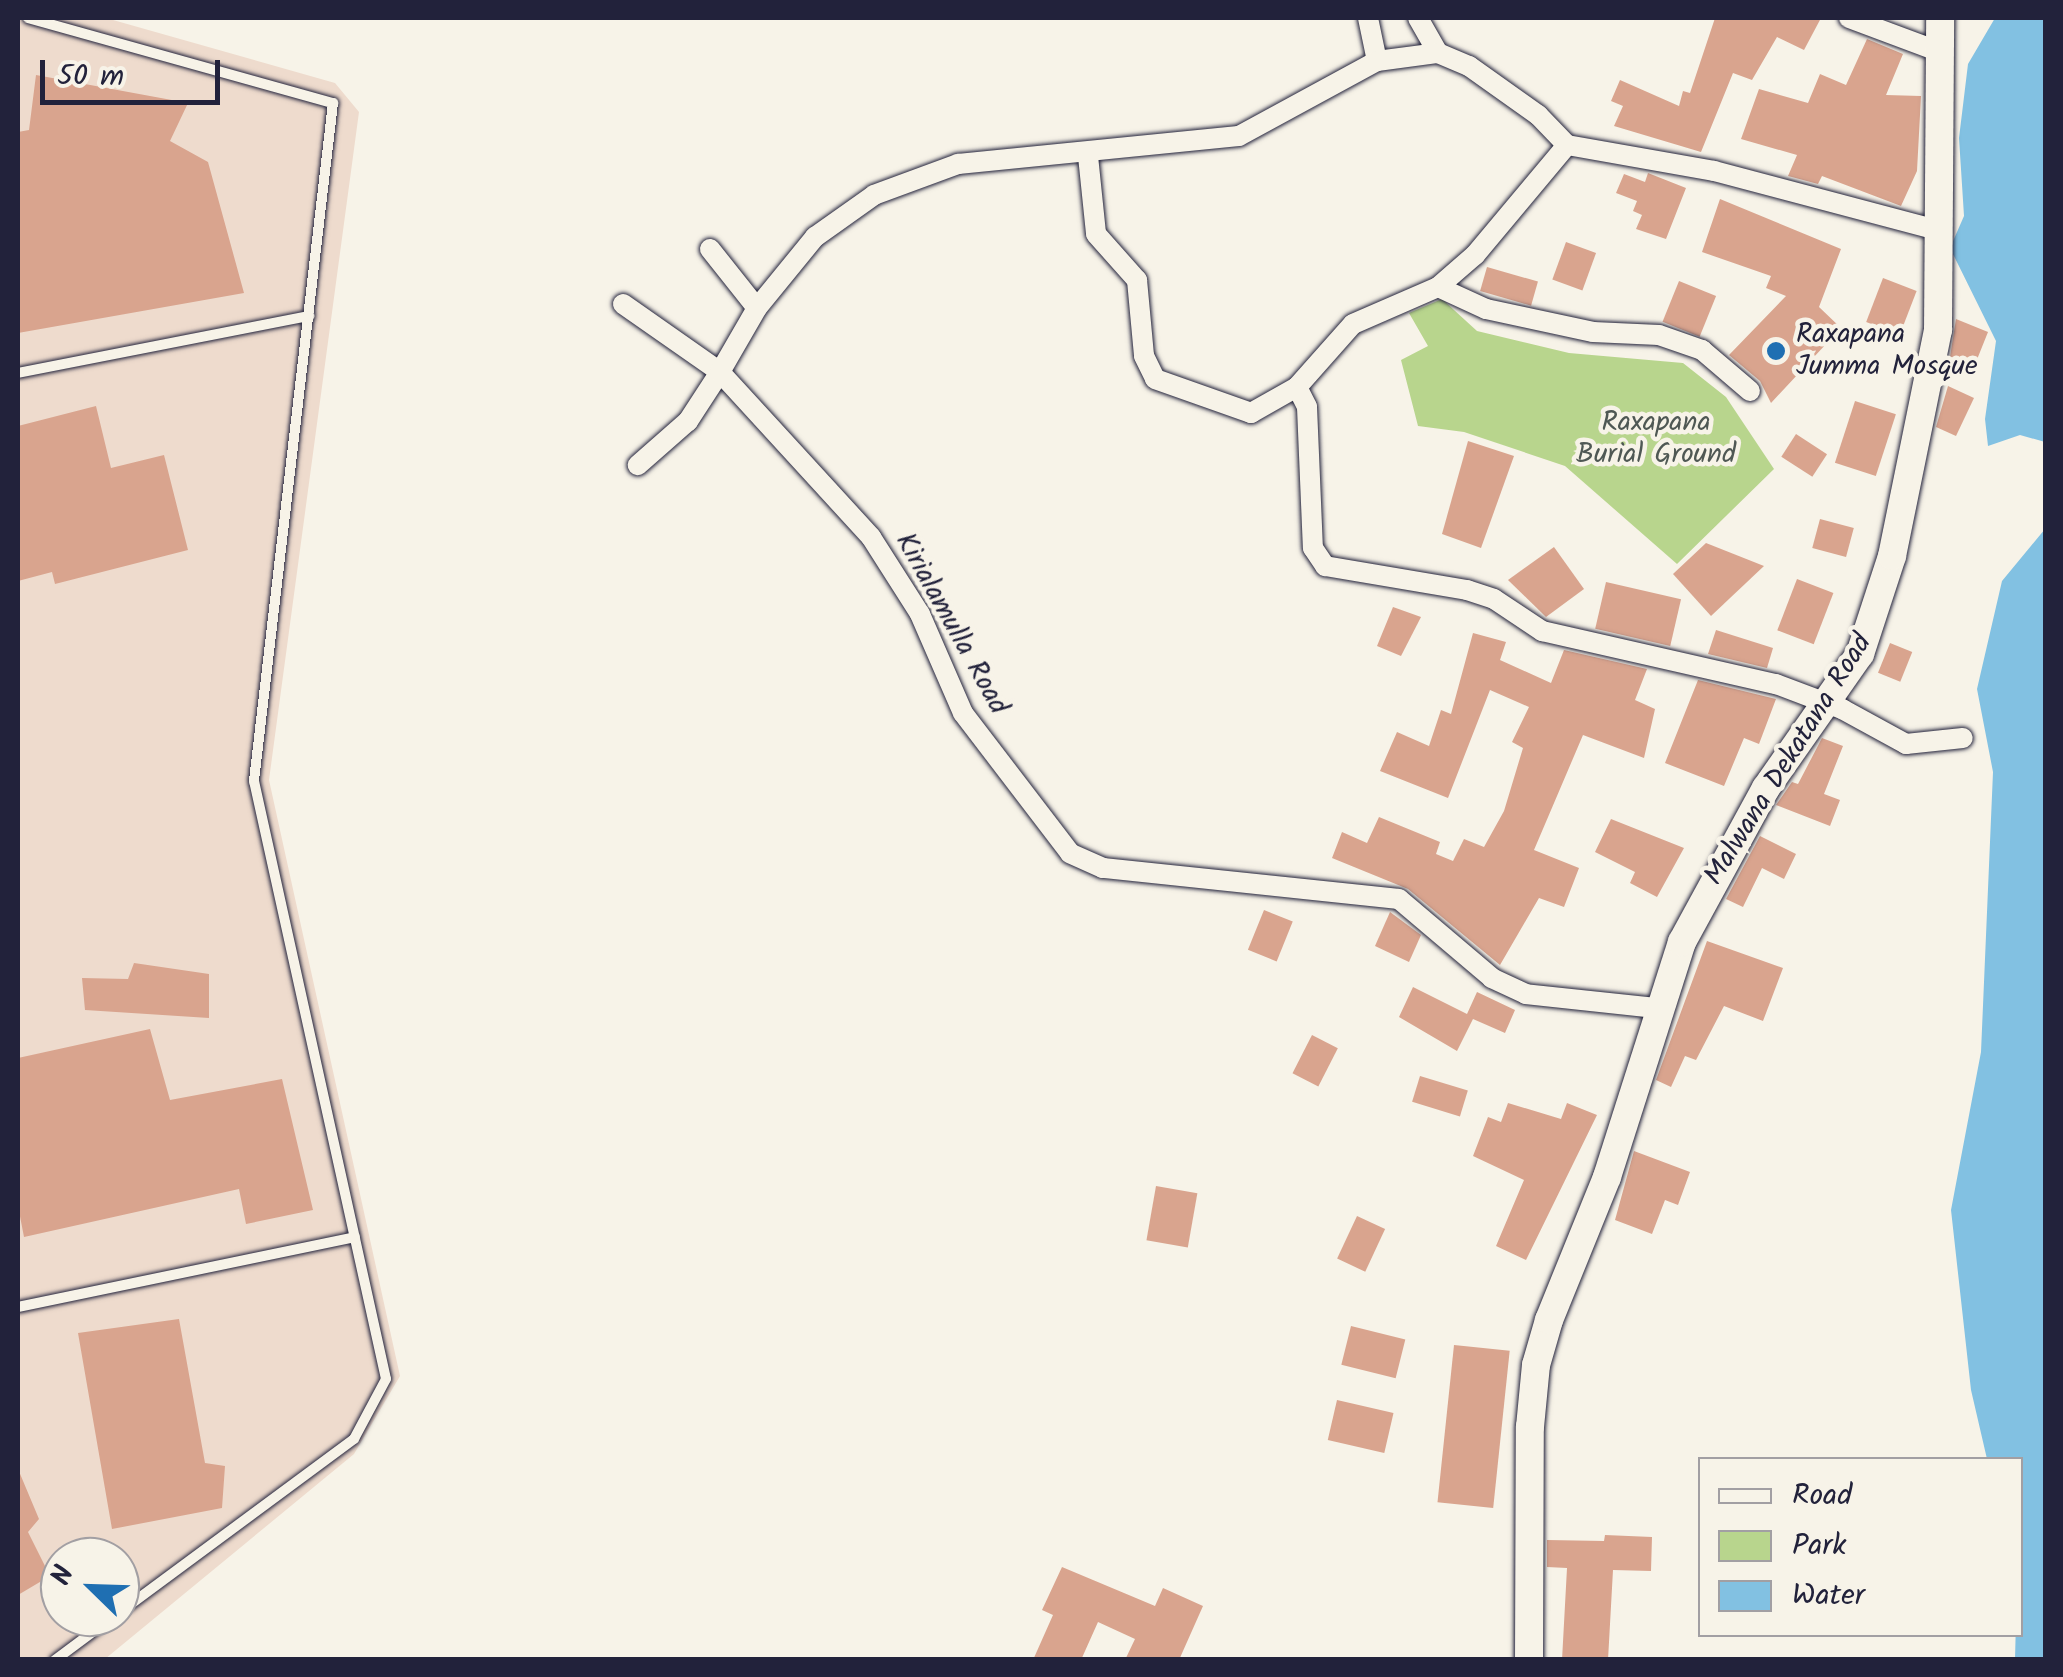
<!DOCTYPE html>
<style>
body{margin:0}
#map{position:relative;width:2063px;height:1677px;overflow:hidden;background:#f7f3e8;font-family:Kalam,sans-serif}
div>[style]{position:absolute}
.built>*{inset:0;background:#eedbcd}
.green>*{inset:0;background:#b8d58d}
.water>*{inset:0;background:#82c1e2}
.building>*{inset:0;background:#d9a48e;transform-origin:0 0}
.roads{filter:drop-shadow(0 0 2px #22223b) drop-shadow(0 0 2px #22223b)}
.service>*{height:10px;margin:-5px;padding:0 5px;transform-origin:5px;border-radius:5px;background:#f7f3e8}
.minor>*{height:20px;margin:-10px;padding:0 10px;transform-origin:10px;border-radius:10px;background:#f7f3e8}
.secondary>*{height:28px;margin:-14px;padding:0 14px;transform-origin:14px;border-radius:14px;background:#f7f3e8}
.dots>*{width:28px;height:28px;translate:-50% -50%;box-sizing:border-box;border:5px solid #f7f3e8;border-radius:50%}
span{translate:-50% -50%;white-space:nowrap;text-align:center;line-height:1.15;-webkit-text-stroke:9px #f7f3e8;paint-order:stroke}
.poi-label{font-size:28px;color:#22223b}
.left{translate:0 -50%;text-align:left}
.park-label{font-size:28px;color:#4f5854}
.street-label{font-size:28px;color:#22223b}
.frame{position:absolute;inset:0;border:20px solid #22223b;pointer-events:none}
.legend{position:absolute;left:1698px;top:1457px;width:325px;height:180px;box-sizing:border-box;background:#f7f3e8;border:2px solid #a29fa3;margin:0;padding:12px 18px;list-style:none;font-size:30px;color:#22223b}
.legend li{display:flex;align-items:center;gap:20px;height:50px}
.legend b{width:50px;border:2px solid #a29fa3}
.north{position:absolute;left:40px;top:1537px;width:100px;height:100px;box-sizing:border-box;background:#f7f3e8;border:2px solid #a29fa3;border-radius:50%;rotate:293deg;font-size:28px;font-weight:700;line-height:40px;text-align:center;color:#22223b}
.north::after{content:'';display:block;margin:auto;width:35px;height:45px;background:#1f6fb2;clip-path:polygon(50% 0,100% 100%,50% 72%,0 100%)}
.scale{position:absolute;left:40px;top:60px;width:180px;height:45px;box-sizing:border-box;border:5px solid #22223b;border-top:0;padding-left:12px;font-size:30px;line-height:35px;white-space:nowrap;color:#22223b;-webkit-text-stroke:8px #f7f3e8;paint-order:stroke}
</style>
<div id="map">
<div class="built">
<i style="clip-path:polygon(evenodd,18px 18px,106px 18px,335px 83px,359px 112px,269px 780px,400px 1376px,354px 1454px,105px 1659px,18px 1659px,18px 18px,60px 1557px,120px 1557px,120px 1617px,60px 1617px,60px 1557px)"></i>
</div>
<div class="green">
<i style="clip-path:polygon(1442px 299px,1477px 331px,1569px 353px,1683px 363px,1726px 397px,1774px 469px,1677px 564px,1565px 466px,1464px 432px,1418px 426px,1401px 360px,1428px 346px,1409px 313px)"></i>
</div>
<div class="water">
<i style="clip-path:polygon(1995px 18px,2045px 18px,2045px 442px,2020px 435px,1988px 446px,1985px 419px,1996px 341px,1950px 248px,1964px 216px,1959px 138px,1968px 64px)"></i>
<i style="clip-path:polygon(2045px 529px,2046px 1659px,2015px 1660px,2020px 1460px,1987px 1459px,1971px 1390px,1951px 1210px,1981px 1052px,1993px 772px,1977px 689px,2002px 581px)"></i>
</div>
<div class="building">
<i style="clip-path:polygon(1715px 18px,1821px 18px,1804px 50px,1777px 37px,1752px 80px,1733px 73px,1701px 152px,1614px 126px,1623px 106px,1611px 101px,1620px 80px,1679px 106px,1683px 91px,1690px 93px)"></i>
<i style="clip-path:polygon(1867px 39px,1903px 54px,1886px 95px,1921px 96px,1917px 171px,1901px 206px,1822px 176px,1818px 184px,1788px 176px,1797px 155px,1741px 139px,1759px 89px,1808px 103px,1820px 74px,1846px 85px)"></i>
<i style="clip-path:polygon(36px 75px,188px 103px,170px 141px,208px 162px,244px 293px,18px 333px,18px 132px,29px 130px)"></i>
<i style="clip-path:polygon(1648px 173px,1686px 188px,1666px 239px,1636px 229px,1642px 215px,1633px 211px,1637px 201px,1616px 193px,1624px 174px,1645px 182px)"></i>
<i style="clip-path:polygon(1720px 199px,1841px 249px,1819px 307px,1841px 328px,1771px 403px,1760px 381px,1729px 355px,1786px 296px,1766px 288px,1771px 276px,1702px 252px)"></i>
<i style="left:1566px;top:242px;width:32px;height:40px;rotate:20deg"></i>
<i style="left:1487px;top:267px;width:53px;height:25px;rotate:16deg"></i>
<i style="left:1883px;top:278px;width:36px;height:47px;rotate:21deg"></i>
<i style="left:1679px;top:281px;width:40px;height:44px;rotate:22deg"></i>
<i style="clip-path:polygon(1956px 319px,1988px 332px,1974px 367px,1950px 357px)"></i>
<i style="clip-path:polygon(1948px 386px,1974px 398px,1956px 436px,1936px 427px)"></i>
<i style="left:1855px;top:401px;width:43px;height:65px;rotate:18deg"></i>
<i style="clip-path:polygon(96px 406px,111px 468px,164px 455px,188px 550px,55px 584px,52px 572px,18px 581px,18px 426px)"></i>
<i style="left:1796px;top:434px;width:37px;height:27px;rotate:33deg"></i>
<i style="clip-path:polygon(1468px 441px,1514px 456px,1481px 548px,1442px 534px)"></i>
<i style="left:1820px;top:519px;width:35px;height:30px;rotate:15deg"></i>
<i style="clip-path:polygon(1706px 543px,1764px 566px,1711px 616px,1673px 574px)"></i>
<i style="clip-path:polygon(1554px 547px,1584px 589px,1546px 617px,1508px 580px)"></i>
<i style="left:1797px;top:579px;width:39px;height:55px;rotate:21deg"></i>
<i style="left:1606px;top:582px;width:77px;height:48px;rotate:13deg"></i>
<i style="clip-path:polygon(1393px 607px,1421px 617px,1401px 656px,1377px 646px)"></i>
<i style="clip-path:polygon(1716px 630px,1773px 648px,1767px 668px,1708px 654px)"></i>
<i style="clip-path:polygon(1473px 633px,1506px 642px,1500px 660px,1551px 683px,1564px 650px,1647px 669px,1635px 700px,1655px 709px,1644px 758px,1583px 735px,1534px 850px,1579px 868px,1564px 907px,1539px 898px,1500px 965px,1408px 889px,1332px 858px,1342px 832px,1367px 843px,1379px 817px,1440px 842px,1436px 854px,1453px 861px,1464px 839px,1484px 847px,1504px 811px,1523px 748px,1512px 742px,1529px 707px,1490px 690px,1448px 798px,1380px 771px,1397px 732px,1429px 746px,1441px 710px,1451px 714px)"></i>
<i style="left:1890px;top:643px;width:24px;height:32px;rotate:22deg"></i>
<i style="clip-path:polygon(1698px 680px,1776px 699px,1759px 744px,1744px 738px,1724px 786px,1665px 763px)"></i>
<i style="clip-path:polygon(1822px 738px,1843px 746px,1824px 794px,1840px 800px,1830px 826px,1776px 805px,1792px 782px,1798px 784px)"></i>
<i style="clip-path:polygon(1611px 819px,1684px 848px,1657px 897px,1630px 883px,1635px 872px,1595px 852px)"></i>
<i style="clip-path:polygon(1760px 836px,1796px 854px,1784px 879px,1762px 868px,1743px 907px,1726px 899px)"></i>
<i style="left:1264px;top:910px;width:31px;height:43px;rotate:22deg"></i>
<i style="clip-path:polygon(1390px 912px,1421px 935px,1409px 962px,1375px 946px)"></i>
<i style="clip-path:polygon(1707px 941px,1783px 968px,1763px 1021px,1724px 1006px,1696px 1060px,1685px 1056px,1671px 1087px,1656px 1080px)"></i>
<i style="clip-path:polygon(134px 963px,209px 974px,209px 1018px,85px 1010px,82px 978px,128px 979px)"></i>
<i style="clip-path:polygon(1413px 987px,1467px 1014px,1477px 992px,1515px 1010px,1505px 1033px,1473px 1019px,1457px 1051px,1399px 1017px)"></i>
<i style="clip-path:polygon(150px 1029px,170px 1100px,282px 1079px,313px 1210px,246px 1224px,239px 1189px,24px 1237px,18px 1206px,18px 1058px)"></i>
<i style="left:1312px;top:1035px;width:29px;height:43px;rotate:27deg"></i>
<i style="left:1420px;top:1076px;width:50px;height:27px;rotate:17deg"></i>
<i style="clip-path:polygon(1508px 1103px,1561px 1119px,1567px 1103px,1597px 1115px,1526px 1260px,1496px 1246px,1524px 1180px,1473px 1156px,1488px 1117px,1501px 1122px)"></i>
<i style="clip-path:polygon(1634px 1151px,1690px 1172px,1678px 1205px,1665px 1200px,1652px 1234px,1615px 1220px)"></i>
<i style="left:1156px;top:1186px;width:42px;height:55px;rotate:10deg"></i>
<i style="left:1357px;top:1216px;width:31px;height:47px;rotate:25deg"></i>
<i style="clip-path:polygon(179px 1319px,205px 1463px,225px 1466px,222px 1508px,112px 1529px,78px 1333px)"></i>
<i style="left:1351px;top:1326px;width:56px;height:40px;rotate:14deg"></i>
<i style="left:1454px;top:1345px;width:56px;height:158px;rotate:6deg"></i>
<i style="left:1337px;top:1400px;width:58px;height:41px;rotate:13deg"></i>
<i style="clip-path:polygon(18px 1469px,39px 1519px,28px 1532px,50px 1576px,18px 1595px)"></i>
<i style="clip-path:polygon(1605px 1535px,1652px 1537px,1651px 1571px,1613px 1570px,1608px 1660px,1562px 1660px,1567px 1568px,1547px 1567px,1547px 1540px,1604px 1541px)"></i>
<i style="clip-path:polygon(1062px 1567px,1155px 1606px,1163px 1588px,1203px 1606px,1179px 1660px,1125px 1660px,1135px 1639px,1098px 1622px,1081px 1660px,1033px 1660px,1053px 1615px,1042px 1610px)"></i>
</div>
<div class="roads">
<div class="service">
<i style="left:28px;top:18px;width:317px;rotate:15.6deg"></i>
<i style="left:333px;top:103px;width:683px;rotate:96.65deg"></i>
<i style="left:254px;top:781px;width:612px;rotate:77.55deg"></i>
<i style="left:386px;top:1379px;width:68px;rotate:118.1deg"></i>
<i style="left:354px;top:1439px;width:291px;rotate:143.5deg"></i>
<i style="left:18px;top:373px;width:297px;rotate:-11.1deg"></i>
<i style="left:18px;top:1307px;width:344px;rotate:-11.7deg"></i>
<i style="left:55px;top:1660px;width:72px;rotate:-36.6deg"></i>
</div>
<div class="minor">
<i style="left:1368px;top:18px;width:44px;rotate:78.2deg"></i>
<i style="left:1418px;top:18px;width:40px;rotate:60.3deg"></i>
<i style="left:1849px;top:18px;width:97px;rotate:20.5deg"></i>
<i style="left:1088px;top:156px;width:78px;rotate:84.1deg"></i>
<i style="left:1096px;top:234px;width:62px;rotate:48.3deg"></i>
<i style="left:1137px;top:280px;width:76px;rotate:84.7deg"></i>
<i style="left:1144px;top:356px;width:25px;rotate:64deg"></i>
<i style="left:1155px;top:379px;width:102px;rotate:19.5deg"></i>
<i style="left:1251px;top:413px;width:53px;rotate:-29.5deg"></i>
<i style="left:1297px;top:387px;width:84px;rotate:-48.4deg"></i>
<i style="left:1353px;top:324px;width:93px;rotate:-23.5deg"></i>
<i style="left:1438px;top:287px;width:49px;rotate:-40.9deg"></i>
<i style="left:1475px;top:255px;width:143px;rotate:-50.1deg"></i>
<i style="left:710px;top:249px;width:75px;rotate:51.5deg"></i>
<i style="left:1438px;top:287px;width:53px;rotate:24.6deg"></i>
<i style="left:1486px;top:309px;width:109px;rotate:12.1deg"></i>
<i style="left:1593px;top:332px;width:66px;rotate:2.6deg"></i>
<i style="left:1659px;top:335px;width:46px;rotate:19.2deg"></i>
<i style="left:1702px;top:350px;width:63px;rotate:40.5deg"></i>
<i style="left:623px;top:304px;width:118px;rotate:35deg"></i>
<i style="left:720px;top:372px;width:59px;rotate:123.1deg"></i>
<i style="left:688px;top:421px;width:67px;rotate:138.7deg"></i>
<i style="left:1297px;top:387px;width:22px;rotate:63deg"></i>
<i style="left:1307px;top:407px;width:141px;rotate:87.6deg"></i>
<i style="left:1313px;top:548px;width:22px;rotate:56deg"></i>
<i style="left:1325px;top:566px;width:144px;rotate:9.6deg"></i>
<i style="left:1467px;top:590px;width:28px;rotate:18deg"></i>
<i style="left:1494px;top:599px;width:58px;rotate:33.7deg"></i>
<i style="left:1542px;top:631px;width:240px;rotate:12.8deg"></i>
<i style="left:1776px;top:684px;width:71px;rotate:20.7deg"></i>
<i style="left:1842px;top:709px;width:73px;rotate:28.7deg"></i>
<i style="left:1906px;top:744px;width:57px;rotate:-6deg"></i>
<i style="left:1656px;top:1008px;width:131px;rotate:-173.9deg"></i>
<i style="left:1526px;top:994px;width:38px;rotate:-155deg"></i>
<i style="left:1492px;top:978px;width:122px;rotate:-139.7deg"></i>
<i style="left:1399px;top:899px;width:298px;rotate:-174deg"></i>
<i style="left:1103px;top:868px;width:36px;rotate:-156deg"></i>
<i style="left:1070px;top:853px;width:176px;rotate:-127.4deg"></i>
<i style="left:963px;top:713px;width:108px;rotate:-113.5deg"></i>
<i style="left:920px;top:614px;width:91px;rotate:-122.5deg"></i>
<i style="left:871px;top:537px;width:224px;rotate:-132.5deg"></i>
<i style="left:720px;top:372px;width:74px;rotate:-60deg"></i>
<i style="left:757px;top:308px;width:92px;rotate:-50.8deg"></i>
<i style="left:815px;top:237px;width:72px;rotate:-35.4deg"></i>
<i style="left:874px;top:195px;width:90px;rotate:-20.3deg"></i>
<i style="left:958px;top:164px;width:282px;rotate:-5.7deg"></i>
<i style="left:1239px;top:136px;width:157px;rotate:-28.5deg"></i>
<i style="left:1377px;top:61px;width:62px;rotate:-7.5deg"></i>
<i style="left:1438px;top:53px;width:34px;rotate:23deg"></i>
<i style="left:1469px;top:66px;width:85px;rotate:35.4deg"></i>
<i style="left:1538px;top:115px;width:42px;rotate:46deg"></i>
<i style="left:1567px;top:145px;width:149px;rotate:10deg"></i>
<i style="left:1714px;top:171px;width:232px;rotate:14.8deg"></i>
</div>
<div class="secondary">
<i style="left:1529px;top:1660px;width:233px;rotate:-89.8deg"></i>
<i style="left:1530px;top:1427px;width:62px;rotate:-84.5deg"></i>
<i style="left:1536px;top:1365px;width:47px;rotate:-73.9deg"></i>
<i style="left:1549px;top:1320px;width:154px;rotate:-67.9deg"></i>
<i style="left:1607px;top:1177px;width:247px;rotate:-72.3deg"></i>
<i style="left:1682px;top:942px;width:175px;rotate:-61.4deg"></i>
<i style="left:1766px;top:788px;width:164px;rotate:-55deg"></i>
<i style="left:1860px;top:654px;width:103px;rotate:-71.9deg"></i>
<i style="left:1892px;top:556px;width:231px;rotate:-78.5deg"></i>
<i style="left:1938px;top:330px;width:312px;rotate:-89.6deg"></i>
</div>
</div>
<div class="dots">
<i style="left:1776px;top:351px;background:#1f6fb2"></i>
</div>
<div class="poi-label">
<span class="left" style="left:1796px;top:351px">Raxapana<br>Jumma Mosque</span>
</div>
<div class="park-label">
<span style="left:1656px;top:439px">Raxapana<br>Burial Ground</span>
</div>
<div class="street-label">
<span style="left:951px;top:624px;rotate:61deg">Kirialamulla Road</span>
<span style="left:1789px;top:760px;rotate:-58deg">Malwana Dekatana Road</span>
</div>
<div class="frame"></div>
<ul class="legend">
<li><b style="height:12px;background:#f7f3e8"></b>Road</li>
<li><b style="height:28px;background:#b8d58d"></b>Park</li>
<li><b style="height:28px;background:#82c1e2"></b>Water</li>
</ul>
<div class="north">N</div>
<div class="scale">50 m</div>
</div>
